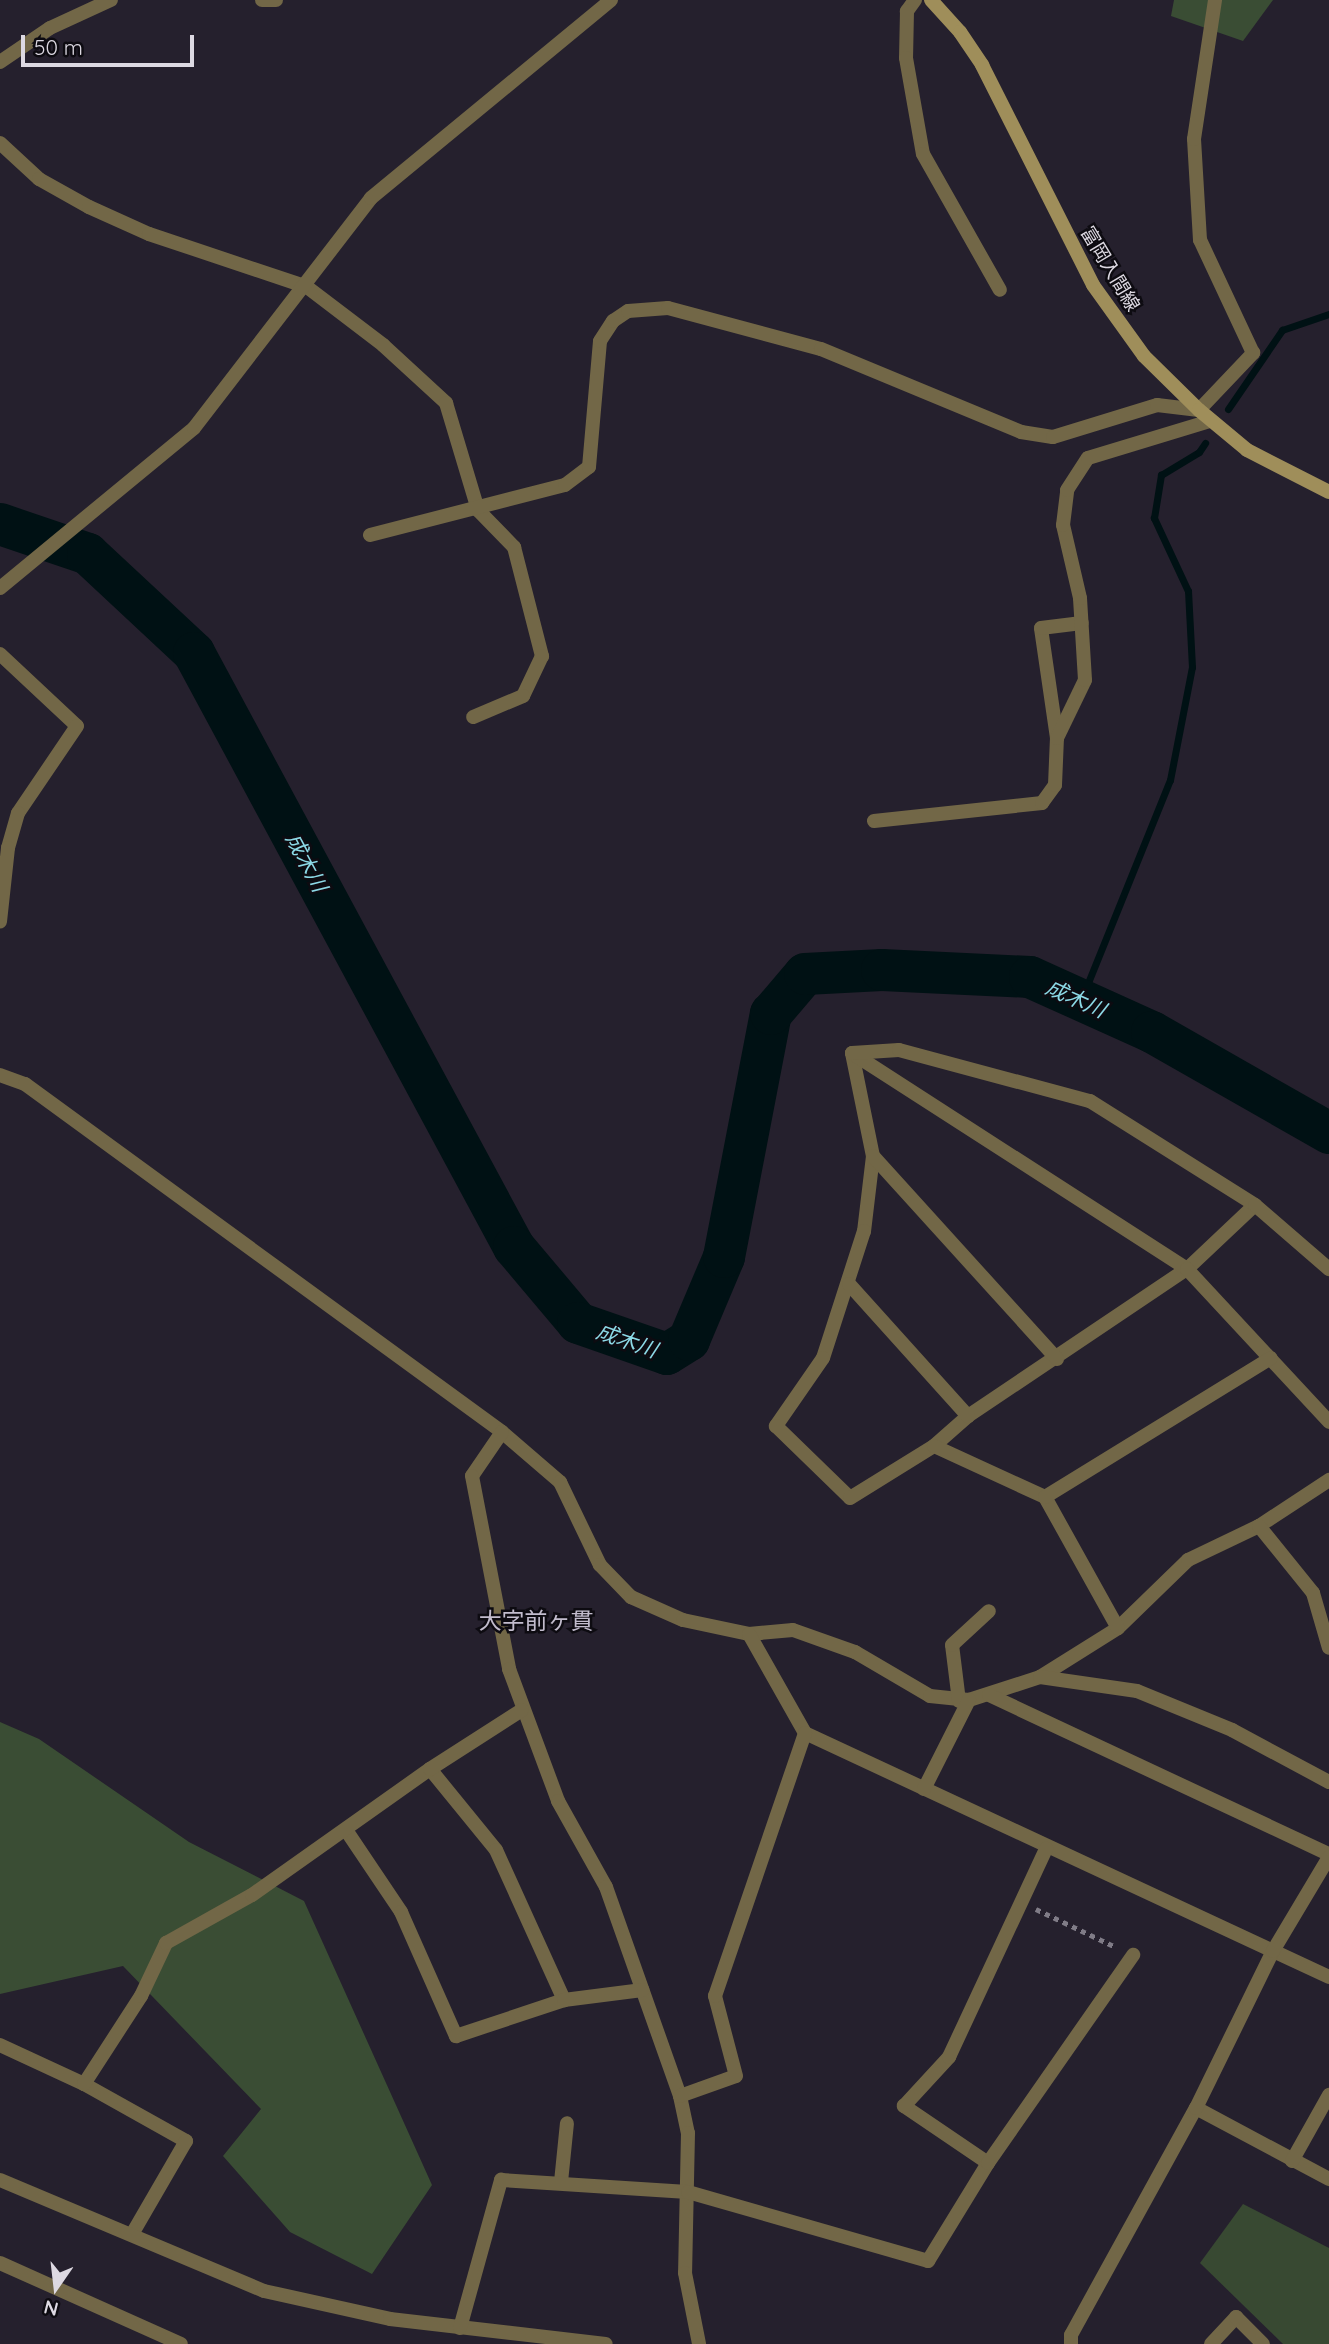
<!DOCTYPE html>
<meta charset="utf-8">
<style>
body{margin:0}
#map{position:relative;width:1329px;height:2344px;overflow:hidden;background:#25202d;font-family:Quicksand,"Noto Sans JP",sans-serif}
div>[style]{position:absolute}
.green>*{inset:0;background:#384932}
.forest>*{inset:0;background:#3a4d34}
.stream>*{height:7px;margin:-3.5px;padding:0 3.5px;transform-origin:3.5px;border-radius:3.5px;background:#001114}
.river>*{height:42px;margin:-21px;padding:0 21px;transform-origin:21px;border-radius:21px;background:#001114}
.path>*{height:4.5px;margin-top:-2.25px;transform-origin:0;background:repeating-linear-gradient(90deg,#807c87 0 5px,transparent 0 10px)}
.lane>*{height:14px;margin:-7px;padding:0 7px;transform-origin:7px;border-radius:7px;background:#726747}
.street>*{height:14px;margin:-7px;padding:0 7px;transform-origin:7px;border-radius:7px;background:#726747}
.secondary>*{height:14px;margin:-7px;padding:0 7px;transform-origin:7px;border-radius:7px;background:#9f8e5a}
span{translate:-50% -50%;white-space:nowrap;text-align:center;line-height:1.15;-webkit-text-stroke:5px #0d0b11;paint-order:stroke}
.street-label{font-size:19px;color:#ddd9e2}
.water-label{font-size:21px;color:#8cd9e6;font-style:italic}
.quarter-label{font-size:23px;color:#c2bccd}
.north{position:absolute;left:21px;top:2253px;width:70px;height:70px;-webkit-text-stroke:5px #0d0b11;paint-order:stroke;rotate:194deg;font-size:19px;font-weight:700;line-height:28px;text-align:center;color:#ddd9e2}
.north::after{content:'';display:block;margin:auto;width:24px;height:32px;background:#ddd9e2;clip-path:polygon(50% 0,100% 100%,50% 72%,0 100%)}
.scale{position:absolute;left:21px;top:35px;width:173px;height:32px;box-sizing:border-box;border:4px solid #ddd9e2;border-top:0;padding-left:9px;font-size:21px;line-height:24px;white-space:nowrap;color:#ddd9e2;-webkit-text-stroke:5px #0d0b11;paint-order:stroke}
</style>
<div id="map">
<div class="green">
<i style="clip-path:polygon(1243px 2204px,1329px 2248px,1329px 2344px,1283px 2344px,1200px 2263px)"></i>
</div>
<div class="forest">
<i style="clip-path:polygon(1174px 0,1273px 0,1243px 41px,1171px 16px)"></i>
<i style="clip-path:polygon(0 1722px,39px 1739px,189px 1842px,304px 1901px,432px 2185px,372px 2274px,290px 2232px,223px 2156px,261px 2109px,123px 1966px,0 1994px)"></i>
</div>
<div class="stream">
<i style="left:1228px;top:409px;width:96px;rotate:-55.6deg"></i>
<i style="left:1282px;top:330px;width:50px;rotate:-18.8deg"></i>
<i style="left:1081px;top:1000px;width:237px;rotate:-68deg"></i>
<i style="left:1170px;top:780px;width:115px;rotate:-79deg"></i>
<i style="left:1192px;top:667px;width:76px;rotate:-93deg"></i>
<i style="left:1188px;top:591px;width:81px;rotate:-115deg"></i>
<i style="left:1154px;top:518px;width:44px;rotate:-80.8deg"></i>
<i style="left:1161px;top:475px;width:44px;rotate:-31.2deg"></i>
<i style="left:1199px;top:452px;width:11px;rotate:-56deg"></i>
</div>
<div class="river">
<i style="left:0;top:524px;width:93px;rotate:18.8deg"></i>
<i style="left:88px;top:554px;width:145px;rotate:43deg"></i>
<i style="left:194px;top:653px;width:675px;rotate:61.69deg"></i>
<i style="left:514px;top:1247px;width:99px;rotate:49.9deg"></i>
<i style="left:578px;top:1323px;width:94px;rotate:19.2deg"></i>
<i style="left:667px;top:1354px;width:26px;rotate:-32deg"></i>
<i style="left:689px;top:1340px;width:90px;rotate:-67.1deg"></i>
<i style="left:724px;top:1257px;width:248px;rotate:-79.1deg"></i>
<i style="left:771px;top:1014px;width:52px;rotate:-49.6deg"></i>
<i style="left:805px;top:974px;width:77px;rotate:-3deg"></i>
<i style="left:882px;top:970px;width:148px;rotate:2.7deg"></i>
<i style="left:1030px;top:977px;width:134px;rotate:24.3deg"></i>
<i style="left:1152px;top:1032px;width:204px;rotate:29.7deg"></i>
</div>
<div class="path">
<i style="left:1036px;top:1909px;width:89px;rotate:25.4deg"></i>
</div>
<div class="lane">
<i style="left:1057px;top:738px;width:111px;rotate:-98.3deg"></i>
<i style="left:1041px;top:628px;width:41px;rotate:-7deg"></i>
<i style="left:874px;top:821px;width:169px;rotate:-6.1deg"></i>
<i style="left:1042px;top:803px;width:22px;rotate:-54deg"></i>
<i style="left:1055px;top:785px;width:47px;rotate:-87.6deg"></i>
<i style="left:1057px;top:738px;width:64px;rotate:-64.2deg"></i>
<i style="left:1085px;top:680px;width:82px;rotate:-93.5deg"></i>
<i style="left:1080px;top:598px;width:75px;rotate:-103.1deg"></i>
<i style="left:1063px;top:525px;width:35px;rotate:-83deg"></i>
<i style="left:1067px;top:490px;width:38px;rotate:-57deg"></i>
<i style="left:1088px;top:458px;width:127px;rotate:-16.9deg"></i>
</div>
<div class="street">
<i style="left:262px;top:0;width:14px"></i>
<i style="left:915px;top:0;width:14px;rotate:126deg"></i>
<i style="left:907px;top:11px;width:47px;rotate:91.2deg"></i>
<i style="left:906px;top:58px;width:97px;rotate:80deg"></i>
<i style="left:923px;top:154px;width:156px;rotate:60.5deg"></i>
<i style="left:0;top:62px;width:60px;rotate:-34.2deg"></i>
<i style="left:50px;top:28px;width:67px;rotate:-24.7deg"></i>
<i style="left:0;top:143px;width:53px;rotate:42.7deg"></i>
<i style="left:39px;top:179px;width:57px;rotate:29.2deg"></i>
<i style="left:89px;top:207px;width:66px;rotate:24.2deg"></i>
<i style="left:149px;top:234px;width:167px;rotate:18.5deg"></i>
<i style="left:307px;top:287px;width:96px;rotate:37.3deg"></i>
<i style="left:383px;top:345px;width:86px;rotate:42.6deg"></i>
<i style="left:446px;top:403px;width:112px;rotate:73.3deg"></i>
<i style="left:478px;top:510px;width:52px;rotate:45.8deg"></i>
<i style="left:514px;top:547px;width:113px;rotate:75.6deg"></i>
<i style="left:542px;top:656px;width:44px;rotate:115.4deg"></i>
<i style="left:523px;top:696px;width:54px;rotate:157.2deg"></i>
<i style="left:370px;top:535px;width:201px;rotate:-14.4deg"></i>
<i style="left:565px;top:485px;width:30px;rotate:-37deg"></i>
<i style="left:589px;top:467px;width:126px;rotate:-85deg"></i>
<i style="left:600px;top:341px;width:24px;rotate:-57deg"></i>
<i style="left:613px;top:321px;width:18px;rotate:-34deg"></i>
<i style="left:628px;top:311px;width:40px;rotate:-4.3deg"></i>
<i style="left:668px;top:308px;width:158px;rotate:15deg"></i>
<i style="left:821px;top:349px;width:217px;rotate:22.5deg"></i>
<i style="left:1021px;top:432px;width:32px;rotate:9deg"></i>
<i style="left:1053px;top:437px;width:109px;rotate:-17.1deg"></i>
<i style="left:1157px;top:405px;width:42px;rotate:6.8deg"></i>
<i style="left:1199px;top:410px;width:79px;rotate:-46.5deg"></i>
<i style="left:1253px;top:353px;width:125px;rotate:-115.1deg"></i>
<i style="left:1200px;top:240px;width:101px;rotate:-93.4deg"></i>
<i style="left:1194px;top:139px;width:141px;rotate:-81.4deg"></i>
<i style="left:0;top:588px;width:251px;rotate:-39.5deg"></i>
<i style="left:194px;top:428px;width:290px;rotate:-52.4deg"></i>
<i style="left:371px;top:198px;width:311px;rotate:-39.5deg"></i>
<i style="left:0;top:654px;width:105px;rotate:43.1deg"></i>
<i style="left:77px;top:726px;width:105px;rotate:124.1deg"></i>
<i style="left:18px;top:813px;width:36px;rotate:106deg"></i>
<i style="left:8px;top:848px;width:74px;rotate:96.2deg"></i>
<i style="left:852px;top:1053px;width:105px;rotate:78.5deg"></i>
<i style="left:873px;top:1156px;width:76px;rotate:96.8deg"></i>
<i style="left:864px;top:1231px;width:133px;rotate:107.9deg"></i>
<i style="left:823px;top:1358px;width:83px;rotate:124.7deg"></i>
<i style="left:776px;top:1426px;width:103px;rotate:44.2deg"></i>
<i style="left:850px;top:1498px;width:99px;rotate:-31.8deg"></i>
<i style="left:934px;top:1446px;width:45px;rotate:-41.4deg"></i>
<i style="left:968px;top:1416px;width:264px;rotate:-33.9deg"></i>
<i style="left:1187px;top:1269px;width:93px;rotate:-43.3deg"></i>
<i style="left:852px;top:1053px;width:399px;rotate:32.8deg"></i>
<i style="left:1187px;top:1269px;width:209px;rotate:47.1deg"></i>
<i style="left:852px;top:1053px;width:47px;rotate:-3.7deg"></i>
<i style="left:899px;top:1050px;width:198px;rotate:15deg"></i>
<i style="left:1090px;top:1101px;width:195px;rotate:32.2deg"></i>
<i style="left:1255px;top:1205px;width:98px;rotate:40.9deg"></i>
<i style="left:0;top:1075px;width:27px;rotate:20deg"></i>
<i style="left:25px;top:1084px;width:590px;rotate:36.11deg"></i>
<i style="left:502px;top:1432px;width:77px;rotate:40.8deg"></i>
<i style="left:560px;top:1482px;width:92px;rotate:64.3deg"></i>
<i style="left:600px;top:1565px;width:45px;rotate:45.9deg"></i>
<i style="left:631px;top:1597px;width:57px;rotate:23.9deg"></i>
<i style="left:683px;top:1620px;width:67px;rotate:12deg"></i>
<i style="left:749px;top:1634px;width:44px;rotate:-5.2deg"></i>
<i style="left:793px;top:1630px;width:66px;rotate:19.5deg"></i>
<i style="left:855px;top:1652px;width:87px;rotate:30.4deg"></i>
<i style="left:930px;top:1696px;width:39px;rotate:6deg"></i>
<i style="left:969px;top:1700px;width:75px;rotate:-17.9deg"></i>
<i style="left:1040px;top:1677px;width:92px;rotate:-32.1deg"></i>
<i style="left:1118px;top:1628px;width:98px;rotate:-44.2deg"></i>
<i style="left:1188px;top:1560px;width:79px;rotate:-25.6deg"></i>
<i style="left:1259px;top:1526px;width:84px;rotate:-33.3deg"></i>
<i style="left:873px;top:1156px;width:274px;rotate:47.8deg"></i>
<i style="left:849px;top:1284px;width:178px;rotate:48deg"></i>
<i style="left:502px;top:1432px;width:53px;rotate:124.3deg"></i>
<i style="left:472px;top:1476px;width:197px;rotate:79.1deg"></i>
<i style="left:509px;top:1669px;width:141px;rotate:69.6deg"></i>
<i style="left:558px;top:1801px;width:98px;rotate:60.8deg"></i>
<i style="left:606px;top:1887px;width:222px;rotate:70.5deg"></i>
<i style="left:680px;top:2096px;width:38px;rotate:78deg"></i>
<i style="left:688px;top:2133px;width:140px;rotate:91.2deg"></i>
<i style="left:685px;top:2273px;width:72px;rotate:78.8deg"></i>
<i style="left:934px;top:1446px;width:122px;rotate:24.7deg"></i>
<i style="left:1045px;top:1497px;width:150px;rotate:60.9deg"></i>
<i style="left:1045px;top:1497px;width:265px;rotate:-31.6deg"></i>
<i style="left:1259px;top:1526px;width:86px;rotate:51.1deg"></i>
<i style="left:1313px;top:1593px;width:57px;rotate:73.8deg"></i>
<i style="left:749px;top:1634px;width:114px;rotate:60.5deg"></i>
<i style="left:805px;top:1733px;width:578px;rotate:24.97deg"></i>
<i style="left:1040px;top:1677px;width:98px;rotate:8.2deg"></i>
<i style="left:1137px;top:1691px;width:103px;rotate:22.3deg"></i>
<i style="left:1232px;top:1730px;width:110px;rotate:28.2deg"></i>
<i style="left:989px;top:1695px;width:375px;rotate:25.1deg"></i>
<i style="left:959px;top:1701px;width:56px;rotate:-97.1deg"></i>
<i style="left:952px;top:1645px;width:50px;rotate:-42.6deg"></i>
<i style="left:430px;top:1769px;width:104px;rotate:50.8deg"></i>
<i style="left:496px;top:1850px;width:165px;rotate:65.6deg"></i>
<i style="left:924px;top:1789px;width:100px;rotate:-63.2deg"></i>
<i style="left:346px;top:1830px;width:99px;rotate:56.1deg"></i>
<i style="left:401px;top:1912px;width:136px;rotate:66.1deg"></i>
<i style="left:456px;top:2036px;width:114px;rotate:-18.4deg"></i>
<i style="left:564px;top:2000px;width:79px;rotate:-7.3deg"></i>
<i style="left:0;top:2045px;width:93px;rotate:24.9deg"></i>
<i style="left:84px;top:2084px;width:117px;rotate:29.2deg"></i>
<i style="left:186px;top:2141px;width:108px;rotate:120.1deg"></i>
<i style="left:84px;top:2084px;width:105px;rotate:-57.1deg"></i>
<i style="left:141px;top:1996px;width:59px;rotate:-64.7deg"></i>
<i style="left:166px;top:1943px;width:98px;rotate:-29.2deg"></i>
<i style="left:252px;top:1895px;width:218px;rotate:-35.3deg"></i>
<i style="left:430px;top:1769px;width:109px;rotate:-32.7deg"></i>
<i style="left:680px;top:2096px;width:59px;rotate:-19.7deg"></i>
<i style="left:736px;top:2076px;width:83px;rotate:-104.7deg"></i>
<i style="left:715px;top:1996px;width:278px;rotate:-71.1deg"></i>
<i style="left:1196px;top:2108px;width:151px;rotate:28.1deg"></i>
<i style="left:1292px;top:2161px;width:76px;rotate:-60.7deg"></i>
<i style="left:988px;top:2163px;width:102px;rotate:-145.8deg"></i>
<i style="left:904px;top:2106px;width:67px;rotate:-47.4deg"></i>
<i style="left:949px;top:2057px;width:230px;rotate:-65deg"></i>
<i style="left:0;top:2180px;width:286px;rotate:22.8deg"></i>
<i style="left:264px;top:2291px;width:129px;rotate:12.5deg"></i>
<i style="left:390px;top:2319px;width:217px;rotate:6.6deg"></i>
<i style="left:561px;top:2182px;width:59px;rotate:-84.2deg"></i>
<i style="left:0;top:2263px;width:198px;rotate:24.1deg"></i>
<i style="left:460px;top:2328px;width:154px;rotate:-74.5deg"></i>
<i style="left:501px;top:2180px;width:187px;rotate:3.7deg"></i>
<i style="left:688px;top:2192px;width:250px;rotate:16deg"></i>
<i style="left:928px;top:2261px;width:115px;rotate:-58.5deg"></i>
<i style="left:988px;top:2163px;width:254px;rotate:-55.1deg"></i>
<i style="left:1071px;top:2344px;width:9px;rotate:-90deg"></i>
<i style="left:1071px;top:2335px;width:259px;rotate:-61.2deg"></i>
<i style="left:1196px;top:2108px;width:175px;rotate:-63.9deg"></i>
<i style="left:1273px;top:1951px;width:109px;rotate:-59.2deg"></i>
<i style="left:1211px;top:2344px;width:37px;rotate:-47deg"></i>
<i style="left:1236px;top:2317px;width:38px;rotate:45deg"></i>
</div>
<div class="secondary">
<i style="left:931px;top:0;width:43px;rotate:47.8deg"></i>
<i style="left:960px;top:32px;width:40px;rotate:56deg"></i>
<i style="left:982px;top:65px;width:246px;rotate:63.2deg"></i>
<i style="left:1093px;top:285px;width:87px;rotate:54.3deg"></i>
<i style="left:1144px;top:356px;width:77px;rotate:44.5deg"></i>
<i style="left:1199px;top:410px;width:62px;rotate:39.8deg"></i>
<i style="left:1247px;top:450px;width:92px;rotate:27.1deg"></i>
</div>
<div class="street-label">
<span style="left:1110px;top:269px;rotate:59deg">富岡入間線</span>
</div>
<div class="water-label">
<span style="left:307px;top:862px;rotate:62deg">成木川</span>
<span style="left:1076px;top:998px;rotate:24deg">成木川</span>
<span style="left:627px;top:1340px;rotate:19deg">成木川</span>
</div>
<div class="quarter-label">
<span style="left:536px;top:1621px">大字前ヶ貫</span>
</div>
<div class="north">N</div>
<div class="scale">50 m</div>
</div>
